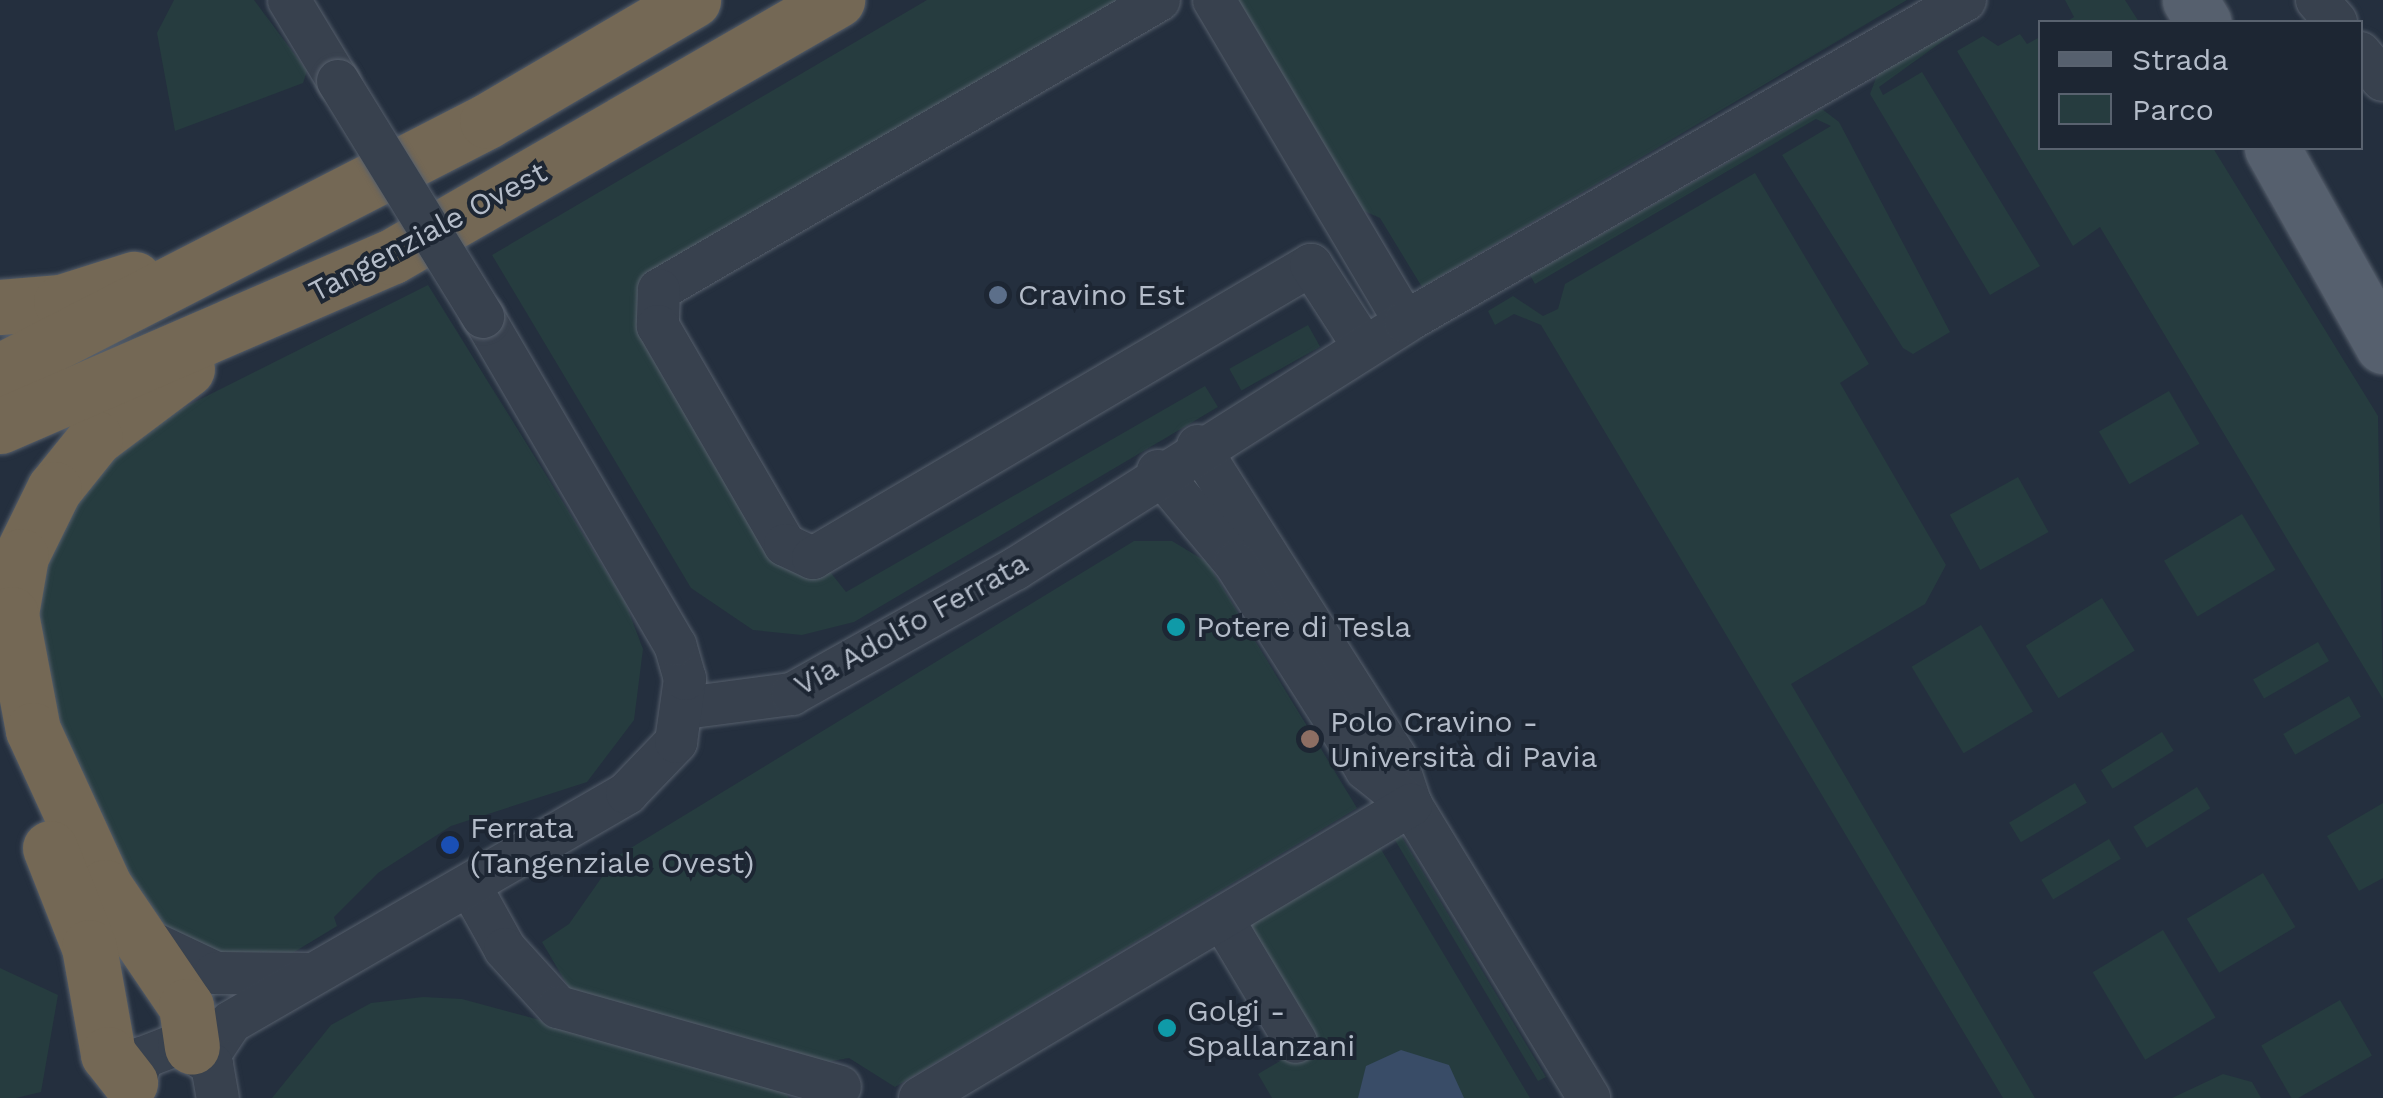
<!DOCTYPE html>
<meta charset="utf-8">
<style>
body{margin:0}
#map{position:relative;width:2383px;height:1098px;overflow:hidden;background:#242f3e;font-family:"Work Sans",sans-serif}
div>[style]{position:absolute}
.green>*{inset:0;background:#263c3f;transform-origin:0 0}
.water>*{inset:0;background:#394c67}
.roads{filter:drop-shadow(0 0 2px #565f6c) drop-shadow(0 0 2px #565f6c)}
.minor>*{height:42px;margin:-21px;padding:0 21px;transform-origin:21px;border-radius:21px;background:#38414e}
.major>*{height:55px;margin:-27.5px;padding:0 27.5px;transform-origin:27.5px;border-radius:27.5px;background:#56606e}
.highway>*{height:55px;margin:-27.5px;padding:0 27.5px;transform-origin:27.5px;border-radius:27.5px;background:#746855}
.bridges{filter:drop-shadow(0 0 2px #565f6c) drop-shadow(0 0 2px #565f6c)}
.minor-bridge>*{height:42px;margin:-21px;padding:0 21px;transform-origin:21px;border-radius:21px;background:#38414e}
.dots>*{width:28px;height:28px;translate:-50% -50%;box-sizing:border-box;border:5px solid #1d2633;border-radius:50%}
span{translate:-50% -50%;white-space:nowrap;text-align:center;line-height:1.15;-webkit-text-stroke:8px #1d2633;paint-order:stroke}
.street-label{font-size:30px;color:#b4bcc9}
.poi-label{font-size:30px;color:#b4bcc9}
.left{translate:0 -50%;text-align:left}
.legend{position:absolute;left:2038px;top:20px;width:325px;height:130px;box-sizing:border-box;background:#1d2633;border:2px solid #59626f;margin:0;padding:12px 18px;list-style:none;font-size:30px;color:#b4bcc9}
.legend li{display:flex;align-items:center;gap:20px;height:50px}
.legend b{width:50px;border:2px solid #59626f}
</style>
<div id="map">
<div class="green">
<i style="clip-path:polygon(174px 0,254px 0,307px 71px,303px 83px,175px 131px,157px 33px)"></i>
<i style="clip-path:polygon(927px 0,1125px 0,639px 289px,639px 329px,846px 592px,1205px 386px,1218px 407px,854px 622px,802px 635px,753px 630px,691px 588px,492px 255px)"></i>
<i style="clip-path:polygon(1237px 0,1907px 0,1422px 287px,1380px 218px,1362px 210px)"></i>
<i style="clip-path:polygon(2065px 0,2125px 0,2139px 22px,2066px 22px,2074px 17px)"></i>
<i style="clip-path:polygon(1979px 15px,1879px 87px,1883px 95px,1922px 72px,2040px 266px,1990px 295px,1870px 94px,1879px 70px)"></i>
<i style="clip-path:polygon(2020px 34px,2027px 44px,2040px 37px,2040px 148px,2213px 148px,2378px 416px,2383px 699px,2100px 227px,2073px 246px,1957px 51px,1983px 36px,1998px 46px)"></i>
<i style="clip-path:polygon(1822px 109px,1839px 122px,1950px 332px,1913px 354px,1903px 348px,1782px 155px,1831px 126px,1816px 119px,1535px 284px,1530px 275px)"></i>
<i style="clip-path:polygon(1755px 173px,1869px 364px,1840px 383px,1946px 565px,1925px 604px,1791px 684px,2035px 1098px,2003px 1098px,1541px 325px,1514px 314px,1495px 325px,1488px 311px,1513px 296px,1543px 316px,1558px 309px,1565px 284px)"></i>
<i style="clip-path:polygon(428px 285px,625px 602px,643px 649px,634px 720px,587px 782px,451px 826px,378px 873px,334px 917px,337px 926px,286px 957px,234px 960px,166px 936px,119px 869px,58px 738px,30px 614px,63px 507px,143px 428px)"></i>
<i style="left:1308px;top:325px;width:25px;height:90px;rotate:61deg"></i>
<i style="left:2169px;top:391px;width:61px;height:81px;rotate:60deg"></i>
<i style="left:2018px;top:477px;width:63px;height:78px;rotate:61deg"></i>
<i style="left:2242px;top:514px;width:65px;height:91px;rotate:59deg"></i>
<i style="clip-path:polygon(1134px 541px,1172px 541px,1207px 562px,1357px 808px,895px 1087px,849px 1058px,810px 1065px,576px 1000px,542px 942px,569px 924px,616px 857px)"></i>
<i style="left:2102px;top:598px;width:62px;height:90px;rotate:58deg"></i>
<i style="left:1981px;top:625px;width:101px;height:81px;rotate:59deg"></i>
<i style="left:2318px;top:642px;width:22px;height:75px;rotate:60deg"></i>
<i style="left:2349px;top:696px;width:24px;height:76px;rotate:60deg"></i>
<i style="left:2162px;top:732px;width:22px;height:72px;rotate:58deg"></i>
<i style="left:2075px;top:783px;width:23px;height:77px;rotate:59deg"></i>
<i style="left:2197px;top:787px;width:25px;height:75px;rotate:58deg"></i>
<i style="clip-path:polygon(2383px 803px,2383px 878px,2359px 891px,2327px 836px)"></i>
<i style="clip-path:polygon(1400px 834px,1546px 1077px,1538px 1081px,1392px 835px)"></i>
<i style="left:2109px;top:839px;width:23px;height:79px;rotate:59deg"></i>
<i style="clip-path:polygon(1379px 846px,1530px 1098px,1272px 1098px,1258px 1074px,1285px 1058px,1247px 925px)"></i>
<i style="left:2263px;top:873px;width:63px;height:89px;rotate:59deg"></i>
<i style="left:2163px;top:930px;width:102px;height:82px;rotate:59deg"></i>
<i style="clip-path:polygon(0 968px,58px 995px,41px 1092px,16px 1098px,0 1098px)"></i>
<i style="clip-path:polygon(423px 997px,462px 999px,781px 1085px,789px 1098px,272px 1098px,331px 1025px,371px 1003px)"></i>
<i style="left:2340px;top:1000px;width:64px;height:91px;rotate:60deg"></i>
<i style="clip-path:polygon(2223px 1074px,2252px 1082px,2261px 1098px,2172px 1098px)"></i>
</div>
<div class="water">
<i style="clip-path:polygon(1401px 1050px,1449px 1065px,1464px 1098px,1358px 1098px,1366px 1066px)"></i>
</div>
<div class="roads">
<div class="minor">
<i style="left:289px;top:0;width:95px;rotate:58.8deg"></i>
<i style="left:1159px;top:0;width:578px;rotate:149.89deg"></i>
<i style="left:659px;top:290px;width:36px;rotate:92deg"></i>
<i style="left:658px;top:326px;width:253px;rotate:59.9deg"></i>
<i style="left:785px;top:545px;width:31px;rotate:25deg"></i>
<i style="left:813px;top:558px;width:578px;rotate:-30.47deg"></i>
<i style="left:1311px;top:265px;width:98px;rotate:57.1deg"></i>
<i style="left:1214px;top:0;width:374px;rotate:59.3deg"></i>
<i style="left:2317px;top:0;width:29px;rotate:49deg"></i>
<i style="left:2360px;top:53px;width:35px;rotate:50deg"></i>
<i style="left:1198px;top:446px;width:368px;rotate:57.6deg"></i>
<i style="left:1395px;top:757px;width:51px;rotate:71.6deg"></i>
<i style="left:1411px;top:805px;width:343px;rotate:58.7deg"></i>
<i style="left:1158px;top:471px;width:120px;rotate:50.1deg"></i>
<i style="left:1235px;top:563px;width:244px;rotate:57.5deg"></i>
<i style="left:1366px;top:769px;width:58px;rotate:38.7deg"></i>
<i style="left:685px;top:708px;width:108px;rotate:-7.5deg"></i>
<i style="left:792px;top:694px;width:256px;rotate:-29.3deg"></i>
<i style="left:1015px;top:569px;width:462px;rotate:-32.3deg"></i>
<i style="left:1405px;top:322px;width:646px;rotate:-29.9deg"></i>
<i style="left:470px;top:886px;width:72px;rotate:60.9deg"></i>
<i style="left:505px;top:949px;width:79px;rotate:47.6deg"></i>
<i style="left:558px;top:1007px;width:293px;rotate:15.8deg"></i>
<i style="left:1223px;top:920px;width:142px;rotate:59.1deg"></i>
<i style="left:142px;top:938px;width:82px;rotate:25.3deg"></i>
<i style="left:216px;top:973px;width:95px;rotate:0.6deg"></i>
<i style="left:207px;top:1058px;width:43px;rotate:-56.3deg"></i>
<i style="left:231px;top:1022px;width:457px;rotate:-30deg"></i>
<i style="left:627px;top:793px;width:71px;rotate:-46.1deg"></i>
<i style="left:676px;top:742px;width:64px;rotate:-81.9deg"></i>
<i style="left:685px;top:679px;width:35px;rotate:-106deg"></i>
<i style="left:675px;top:645px;width:380px;rotate:-120.3deg"></i>
<i style="left:130px;top:1098px;width:42px;rotate:-73.3deg"></i>
<i style="left:142px;top:1058px;width:40px;rotate:-21deg"></i>
<i style="left:179px;top:1044px;width:39px;rotate:32deg"></i>
<i style="left:212px;top:1065px;width:34px;rotate:80deg"></i>
<i style="left:920px;top:1098px;width:572px;rotate:-30.83deg"></i>
</div>
<div class="major">
<i style="left:2190px;top:0;width:26px;rotate:59deg"></i>
<i style="left:2272px;top:148px;width:227px;rotate:60.7deg"></i>
</div>
<div class="highway">
<i style="left:0;top:307px;width:61px;rotate:-4.7deg"></i>
<i style="left:61px;top:302px;width:77px;rotate:-17.5deg"></i>
<i style="left:187px;top:369px;width:115px;rotate:143.1deg"></i>
<i style="left:95px;top:438px;width:65px;rotate:128.8deg"></i>
<i style="left:54px;top:489px;width:75px;rotate:116.2deg"></i>
<i style="left:21px;top:556px;width:59px;rotate:99.8deg"></i>
<i style="left:11px;top:614px;width:118px;rotate:79.3deg"></i>
<i style="left:33px;top:730px;width:173px;rotate:65.4deg"></i>
<i style="left:105px;top:887px;width:144px;rotate:55.8deg"></i>
<i style="left:186px;top:1006px;width:41px;rotate:81.7deg"></i>
<i style="left:0;top:371px;width:547px;rotate:-27.17deg"></i>
<i style="left:487px;top:121px;width:239px;rotate:-30.4deg"></i>
<i style="left:0;top:426px;width:426px;rotate:-23.4deg"></i>
<i style="left:391px;top:257px;width:515px;rotate:-29.95deg"></i>
<i style="left:50px;top:848px;width:106px;rotate:68.5deg"></i>
<i style="left:89px;top:947px;width:109px;rotate:79.9deg"></i>
<i style="left:108px;top:1054px;width:36px;rotate:52deg"></i>
</div>
</div>
<div class="bridges">
<div class="minor-bridge">
<i style="left:338px;top:81px;width:277px;rotate:58.4deg"></i>
</div>
</div>
<div class="dots">
<i style="left:998px;top:295px;background:#5c6f8a"></i>
<i style="left:1176px;top:627px;background:#0f9aa8"></i>
<i style="left:1310px;top:739px;background:#8d6e63"></i>
<i style="left:450px;top:845px;background:#1a4fb4"></i>
<i style="left:1167px;top:1028px;background:#0f9aa8"></i>
</div>
<div class="street-label">
<span style="left:428px;top:232px;rotate:-28deg">Tangenziale Ovest</span>
<span style="left:911px;top:624px;rotate:-29deg">Via Adolfo Ferrata</span>
</div>
<div class="poi-label">
<span class="left" style="left:1018px;top:295px">Cravino Est</span>
<span class="left" style="left:1196px;top:627px">Potere di Tesla</span>
<span class="left" style="left:1330px;top:739px">Polo Cravino -<br>Università di Pavia</span>
<span class="left" style="left:470px;top:845px">Ferrata<br>(Tangenziale Ovest)</span>
<span class="left" style="left:1187px;top:1028px">Golgi -<br>Spallanzani</span>
</div>
<ul class="legend">
<li><b style="height:12px;background:#56606e"></b>Strada</li>
<li><b style="height:28px;background:#263c3f"></b>Parco</li>
</ul>
</div>
